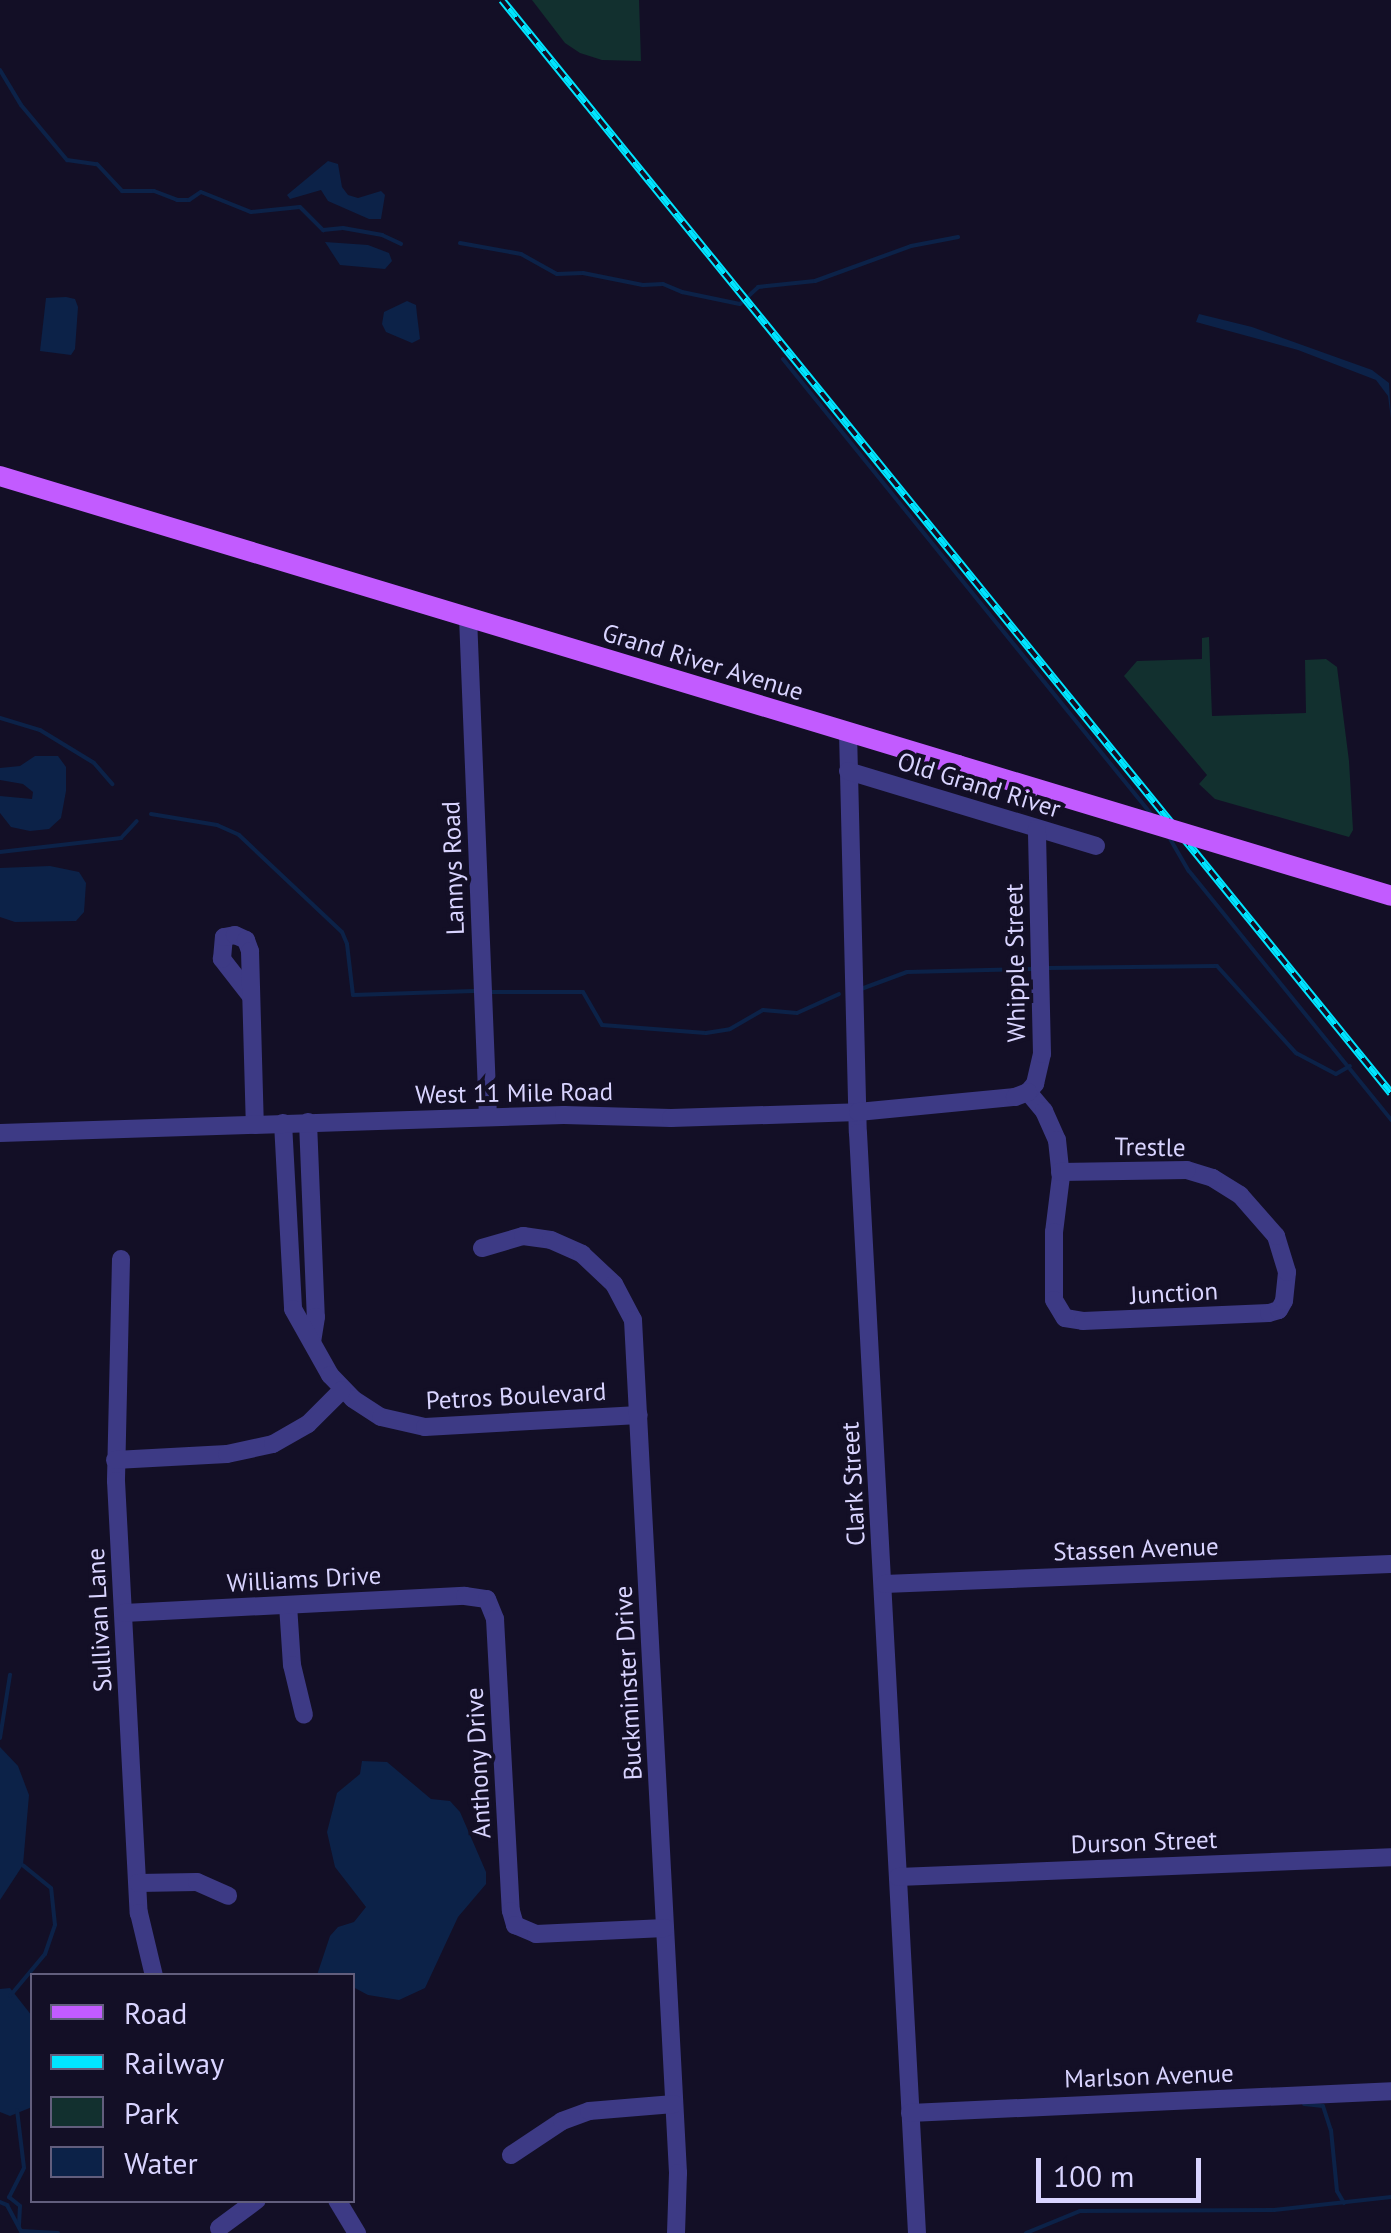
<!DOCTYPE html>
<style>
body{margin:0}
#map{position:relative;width:1391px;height:2233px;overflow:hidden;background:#130f26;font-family:"PT Sans",sans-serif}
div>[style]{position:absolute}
.green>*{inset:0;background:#12302f}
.water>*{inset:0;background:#0c2248}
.stream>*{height:4px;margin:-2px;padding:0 2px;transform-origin:2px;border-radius:2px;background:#0c2248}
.minor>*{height:18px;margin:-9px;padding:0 9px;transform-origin:9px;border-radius:9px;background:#3d3a85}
.major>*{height:20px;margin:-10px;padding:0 10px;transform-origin:10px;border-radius:10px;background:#c25bff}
.rail>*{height:8px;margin-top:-4px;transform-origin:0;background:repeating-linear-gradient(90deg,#130f26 0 11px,#00e5ff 0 22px);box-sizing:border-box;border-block:2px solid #00e5ff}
.major-bridge>*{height:20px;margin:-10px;padding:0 10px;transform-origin:10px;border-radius:10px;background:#c25bff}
span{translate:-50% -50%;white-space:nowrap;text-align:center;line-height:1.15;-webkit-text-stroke:8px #130f26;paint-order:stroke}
.street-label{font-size:25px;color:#d9d4ff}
.legend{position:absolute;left:30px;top:1973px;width:325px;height:230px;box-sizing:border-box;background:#130f26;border:2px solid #625e7d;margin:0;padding:12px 18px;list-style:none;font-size:30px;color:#d9d4ff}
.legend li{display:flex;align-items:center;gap:20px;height:50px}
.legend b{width:50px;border:2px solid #625e7d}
.scale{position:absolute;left:1036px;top:2158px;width:165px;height:45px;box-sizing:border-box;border:5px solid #d9d4ff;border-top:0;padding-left:12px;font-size:30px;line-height:35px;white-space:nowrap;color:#d9d4ff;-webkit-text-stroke:8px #130f26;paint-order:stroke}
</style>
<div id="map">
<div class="green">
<i style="clip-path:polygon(532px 0,639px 0,641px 61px,602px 60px,580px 53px,565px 43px)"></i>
<i style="clip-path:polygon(1209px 637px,1212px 716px,1306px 713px,1305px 660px,1326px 659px,1337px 667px,1349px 761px,1353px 830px,1349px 837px,1215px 799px,1199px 784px,1207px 775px,1124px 676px,1137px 661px,1202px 659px,1202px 638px)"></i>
</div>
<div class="water">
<i style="clip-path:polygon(328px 161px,338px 164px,342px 187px,348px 195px,358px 198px,381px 191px,385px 195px,381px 219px,369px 219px,328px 201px,321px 190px,290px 199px,287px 195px)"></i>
<i style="clip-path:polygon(325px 242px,368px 245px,389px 253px,392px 261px,385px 269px,340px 265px)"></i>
<i style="clip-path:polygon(66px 297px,75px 299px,78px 307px,75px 349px,71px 355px,40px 351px,46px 298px)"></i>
<i style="clip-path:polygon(407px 301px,416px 305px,417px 315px,420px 339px,412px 343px,386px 332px,382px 324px,384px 312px)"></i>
<i style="clip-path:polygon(1199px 314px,1252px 327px,1372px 370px,1389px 383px,1391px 419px,1388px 396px,1376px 380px,1298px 350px,1196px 322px)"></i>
<i style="clip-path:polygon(35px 756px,58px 756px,66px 767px,66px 791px,61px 818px,49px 829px,30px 831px,11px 827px,0 813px,0 796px,32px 799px,33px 792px,23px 784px,0 780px,0 768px,20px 766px)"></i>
<i style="clip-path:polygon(50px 866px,79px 872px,86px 883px,84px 912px,76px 921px,15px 922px,0 917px,0 868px)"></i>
<i style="clip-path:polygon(0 1747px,18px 1766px,29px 1795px,23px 1865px,0 1900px)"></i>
<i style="clip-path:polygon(362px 1761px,387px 1762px,431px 1799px,450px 1801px,460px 1812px,486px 1872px,486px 1884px,458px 1917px,425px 1988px,399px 2000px,368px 1995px,353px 1987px,352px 1976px,317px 1975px,330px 1936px,338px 1927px,354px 1922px,366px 1907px,335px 1867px,327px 1832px,337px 1793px,360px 1774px)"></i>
<i style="clip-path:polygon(10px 1988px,32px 2016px,32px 2107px,10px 2116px,0 2112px,0 1989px)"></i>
</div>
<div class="stream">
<i style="left:0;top:70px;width:41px;rotate:59deg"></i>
<i style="left:21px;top:105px;width:72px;rotate:50.1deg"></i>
<i style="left:67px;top:160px;width:30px;rotate:8deg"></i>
<i style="left:97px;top:164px;width:37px;rotate:47deg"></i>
<i style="left:122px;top:191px;width:32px"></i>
<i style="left:154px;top:191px;width:25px;rotate:21deg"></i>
<i style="left:177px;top:200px;width:12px"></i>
<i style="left:189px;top:200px;width:14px;rotate:-34deg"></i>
<i style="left:201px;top:192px;width:54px;rotate:21.8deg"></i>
<i style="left:251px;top:212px;width:49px;rotate:-5.8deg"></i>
<i style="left:300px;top:207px;width:33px;rotate:45deg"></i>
<i style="left:323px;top:230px;width:20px;rotate:-6deg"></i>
<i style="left:343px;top:228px;width:40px;rotate:10deg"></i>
<i style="left:382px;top:235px;width:21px;rotate:25deg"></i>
<i style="left:460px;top:243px;width:62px;rotate:10.2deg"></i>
<i style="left:521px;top:254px;width:41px;rotate:29.1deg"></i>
<i style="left:557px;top:274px;width:26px;rotate:-2deg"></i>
<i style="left:583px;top:273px;width:61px;rotate:11.3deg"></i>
<i style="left:643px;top:285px;width:20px;rotate:-3deg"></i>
<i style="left:663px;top:284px;width:21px;rotate:23deg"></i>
<i style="left:682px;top:292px;width:59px;rotate:11.7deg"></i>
<i style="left:740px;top:304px;width:25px;rotate:-43deg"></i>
<i style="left:758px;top:287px;width:57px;rotate:-6deg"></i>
<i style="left:815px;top:281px;width:102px;rotate:-20deg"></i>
<i style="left:911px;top:246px;width:48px;rotate:-10.8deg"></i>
<i style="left:783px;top:359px;width:585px;rotate:51.03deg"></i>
<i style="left:0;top:718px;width:42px;rotate:16.7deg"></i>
<i style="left:40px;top:730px;width:63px;rotate:31.4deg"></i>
<i style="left:94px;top:763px;width:28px;rotate:49deg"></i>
<i style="left:151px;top:814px;width:67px;rotate:9.5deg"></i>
<i style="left:217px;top:825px;width:24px;rotate:24deg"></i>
<i style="left:239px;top:835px;width:141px;rotate:43.3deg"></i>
<i style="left:342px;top:932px;width:13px;rotate:67deg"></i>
<i style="left:347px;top:944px;width:51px;rotate:83.3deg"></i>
<i style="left:353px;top:995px;width:121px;rotate:-1.9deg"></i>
<i style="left:1169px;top:837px;width:39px;rotate:60deg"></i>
<i style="left:1189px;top:871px;width:321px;rotate:50.9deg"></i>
<i style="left:0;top:852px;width:122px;rotate:-6.6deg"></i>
<i style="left:121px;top:838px;width:23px;rotate:-47deg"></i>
<i style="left:1048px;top:968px;width:169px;rotate:-0.7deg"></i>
<i style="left:1217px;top:966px;width:118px;rotate:47.8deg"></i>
<i style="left:1296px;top:1053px;width:45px;rotate:27.7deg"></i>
<i style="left:1336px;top:1074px;width:16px;rotate:-30deg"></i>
<i style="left:861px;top:989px;width:49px;rotate:-20.3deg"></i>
<i style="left:907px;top:972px;width:126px;rotate:-1.4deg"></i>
<i style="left:492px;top:992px;width:91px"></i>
<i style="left:583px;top:992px;width:38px;rotate:60deg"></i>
<i style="left:602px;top:1025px;width:104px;rotate:4.4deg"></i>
<i style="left:706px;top:1033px;width:24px;rotate:-9deg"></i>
<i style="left:730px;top:1029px;width:38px;rotate:-30deg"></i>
<i style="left:763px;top:1010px;width:34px;rotate:5deg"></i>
<i style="left:797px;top:1013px;width:46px;rotate:-24.3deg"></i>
<i style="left:0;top:1738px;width:64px;rotate:-81deg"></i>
<i style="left:10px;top:1996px;width:55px;rotate:-50.2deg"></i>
<i style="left:45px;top:1954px;width:31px;rotate:-71deg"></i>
<i style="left:55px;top:1925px;width:37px;rotate:-96deg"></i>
<i style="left:51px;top:1888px;width:36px;rotate:-141deg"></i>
<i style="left:1304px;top:2104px;width:19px;rotate:6deg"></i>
<i style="left:1323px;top:2106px;width:25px;rotate:72deg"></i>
<i style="left:1331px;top:2130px;width:61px;rotate:84.4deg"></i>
<i style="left:1337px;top:2191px;width:14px;rotate:60deg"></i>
<i style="left:17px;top:2110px;width:58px;rotate:83.1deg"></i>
<i style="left:24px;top:2168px;width:33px;rotate:117deg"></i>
<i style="left:9px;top:2197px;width:14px;rotate:39deg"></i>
<i style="left:20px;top:2206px;width:21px;rotate:93deg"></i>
<i style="left:0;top:2202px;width:8px;rotate:23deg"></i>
<i style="left:7px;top:2205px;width:30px;rotate:62deg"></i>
<i style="left:21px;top:2231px;width:37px;rotate:3deg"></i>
<i style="left:1026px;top:2233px;width:58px;rotate:-22.2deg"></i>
<i style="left:1080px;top:2211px;width:194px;rotate:-0.3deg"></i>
<i style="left:1274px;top:2210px;width:118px;rotate:-6.3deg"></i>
</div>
<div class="minor">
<i style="left:468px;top:617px;width:500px;rotate:87.71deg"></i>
<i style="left:848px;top:732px;width:401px;rotate:88.6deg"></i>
<i style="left:858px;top:1133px;width:1102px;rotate:86.93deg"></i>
<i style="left:848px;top:771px;width:259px;rotate:16.8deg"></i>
<i style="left:250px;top:995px;width:46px;rotate:-127.9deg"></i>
<i style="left:222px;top:959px;width:22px;rotate:-85deg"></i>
<i style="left:224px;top:937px;width:11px;rotate:-10deg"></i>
<i style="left:235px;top:935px;width:12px;rotate:24deg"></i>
<i style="left:246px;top:940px;width:12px;rotate:70deg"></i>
<i style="left:250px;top:951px;width:174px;rotate:88.4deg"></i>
<i style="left:1028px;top:1092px;width:25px;rotate:50deg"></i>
<i style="left:1044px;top:1111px;width:32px;rotate:66deg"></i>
<i style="left:1057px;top:1140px;width:36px;rotate:84deg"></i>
<i style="left:1061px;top:1176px;width:56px;rotate:97.1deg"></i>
<i style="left:1054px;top:1232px;width:68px;rotate:90deg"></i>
<i style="left:1054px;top:1300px;width:21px;rotate:59deg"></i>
<i style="left:1065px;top:1318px;width:18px;rotate:9deg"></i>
<i style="left:1083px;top:1321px;width:186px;rotate:-2.5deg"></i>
<i style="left:1269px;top:1313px;width:10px;rotate:-17deg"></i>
<i style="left:1279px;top:1310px;width:10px;rotate:-61deg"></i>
<i style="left:1284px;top:1301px;width:29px;rotate:-84deg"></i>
<i style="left:1287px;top:1272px;width:38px;rotate:-107deg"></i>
<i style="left:1276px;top:1236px;width:55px;rotate:-131.3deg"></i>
<i style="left:1240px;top:1195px;width:32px;rotate:-148deg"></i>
<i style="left:1213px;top:1178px;width:27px;rotate:-163deg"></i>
<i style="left:1187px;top:1170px;width:127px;rotate:179.1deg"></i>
<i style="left:1028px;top:1092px;width:11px;rotate:-49deg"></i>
<i style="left:1035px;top:1084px;width:31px;rotate:-77deg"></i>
<i style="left:1042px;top:1054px;width:225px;rotate:-91.3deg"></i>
<i style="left:308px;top:1122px;width:195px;rotate:87.7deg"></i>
<i style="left:316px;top:1317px;width:25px;rotate:99deg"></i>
<i style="left:283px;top:1123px;width:186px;rotate:86.9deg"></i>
<i style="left:293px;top:1309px;width:76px;rotate:60.7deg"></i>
<i style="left:330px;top:1375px;width:33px;rotate:46deg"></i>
<i style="left:353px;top:1399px;width:33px;rotate:33deg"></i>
<i style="left:381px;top:1417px;width:45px;rotate:12.8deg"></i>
<i style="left:425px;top:1427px;width:214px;rotate:-3.2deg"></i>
<i style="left:0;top:1133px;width:564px;rotate:-1.83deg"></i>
<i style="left:564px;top:1115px;width:107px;rotate:1.6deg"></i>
<i style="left:671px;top:1118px;width:187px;rotate:-1.8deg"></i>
<i style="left:858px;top:1112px;width:158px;rotate:-5.5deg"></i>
<i style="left:1015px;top:1097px;width:14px;rotate:-21deg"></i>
<i style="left:482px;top:1248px;width:43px;rotate:-16.3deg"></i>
<i style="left:523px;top:1236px;width:28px;rotate:8deg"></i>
<i style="left:551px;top:1240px;width:34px;rotate:24deg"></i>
<i style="left:582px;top:1254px;width:44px;rotate:43.2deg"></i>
<i style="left:614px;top:1284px;width:41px;rotate:62.2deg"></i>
<i style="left:633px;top:1320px;width:854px;rotate:86.98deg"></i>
<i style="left:678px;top:2173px;width:60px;rotate:91.9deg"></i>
<i style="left:121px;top:1259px;width:222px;rotate:91.3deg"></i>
<i style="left:116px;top:1481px;width:433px;rotate:87deg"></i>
<i style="left:139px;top:1913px;width:65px;rotate:76.6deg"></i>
<i style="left:115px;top:1460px;width:112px;rotate:-3.1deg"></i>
<i style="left:227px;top:1454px;width:47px;rotate:-12.3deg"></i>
<i style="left:273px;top:1444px;width:40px;rotate:-29.7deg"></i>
<i style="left:308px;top:1424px;width:48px;rotate:-45deg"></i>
<i style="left:884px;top:1584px;width:507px;rotate:-2.26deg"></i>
<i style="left:288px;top:1605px;width:60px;rotate:86.2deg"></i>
<i style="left:292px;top:1665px;width:51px;rotate:76.5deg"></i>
<i style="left:124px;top:1613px;width:341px;rotate:-2.9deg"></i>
<i style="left:465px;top:1596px;width:22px;rotate:8deg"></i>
<i style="left:487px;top:1599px;width:22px;rotate:68deg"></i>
<i style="left:495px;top:1619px;width:292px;rotate:86.9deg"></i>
<i style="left:511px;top:1911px;width:15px;rotate:74deg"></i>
<i style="left:515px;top:1925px;width:23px;rotate:23deg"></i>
<i style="left:536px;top:1934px;width:129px;rotate:-2.7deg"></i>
<i style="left:898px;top:1877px;width:493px;rotate:-2.3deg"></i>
<i style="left:138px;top:1883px;width:59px;rotate:-1deg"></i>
<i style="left:197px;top:1882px;width:34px;rotate:24deg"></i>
<i style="left:910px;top:2113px;width:482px;rotate:-2.6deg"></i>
<i style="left:511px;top:2155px;width:61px;rotate:-33.7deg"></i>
<i style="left:562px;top:2121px;width:29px;rotate:-20deg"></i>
<i style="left:589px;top:2111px;width:85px;rotate:-4.7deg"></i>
<i style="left:337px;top:2200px;width:39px;rotate:59deg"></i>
<i style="left:219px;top:2228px;width:47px;rotate:-36.4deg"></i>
</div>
<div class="major">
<i style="left:0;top:476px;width:1001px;rotate:16.79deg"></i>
</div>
<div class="rail">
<i style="left:502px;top:0;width:1409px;rotate:50.88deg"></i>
</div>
<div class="major-bridge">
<i style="left:958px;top:765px;width:452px;rotate:16.8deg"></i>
</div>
<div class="street-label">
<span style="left:703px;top:662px;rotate:17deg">Grand River Avenue</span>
<span style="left:979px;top:785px;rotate:17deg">Old Grand River</span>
<span style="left:453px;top:868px;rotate:-92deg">Lannys Road</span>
<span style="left:1015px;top:963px;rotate:-91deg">Whipple Street</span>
<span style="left:514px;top:1093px;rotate:-1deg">West 11 Mile Road</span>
<span style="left:1150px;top:1147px;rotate:1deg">Trestle</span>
<span style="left:1174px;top:1293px;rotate:-3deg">Junction</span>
<span style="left:516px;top:1396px;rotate:-3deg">Petros Boulevard</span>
<span style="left:853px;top:1484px;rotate:-93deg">Clark Street</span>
<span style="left:1136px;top:1549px;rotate:-2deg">Stassen Avenue</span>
<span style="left:304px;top:1579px;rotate:-3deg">Williams Drive</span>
<span style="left:99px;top:1620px;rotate:-93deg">Sullivan Lane</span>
<span style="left:628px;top:1683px;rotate:-93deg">Buckminster Drive</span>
<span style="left:478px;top:1763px;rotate:-93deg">Anthony Drive</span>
<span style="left:1144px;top:1842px;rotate:-2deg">Durson Street</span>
<span style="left:1149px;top:2076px;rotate:-2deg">Marlson Avenue</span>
</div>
<ul class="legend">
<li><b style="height:12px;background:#c25bff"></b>Road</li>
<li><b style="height:12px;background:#00e5ff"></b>Railway</li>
<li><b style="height:28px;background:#12302f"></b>Park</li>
<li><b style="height:28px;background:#0c2248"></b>Water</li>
</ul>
<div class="scale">100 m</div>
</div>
